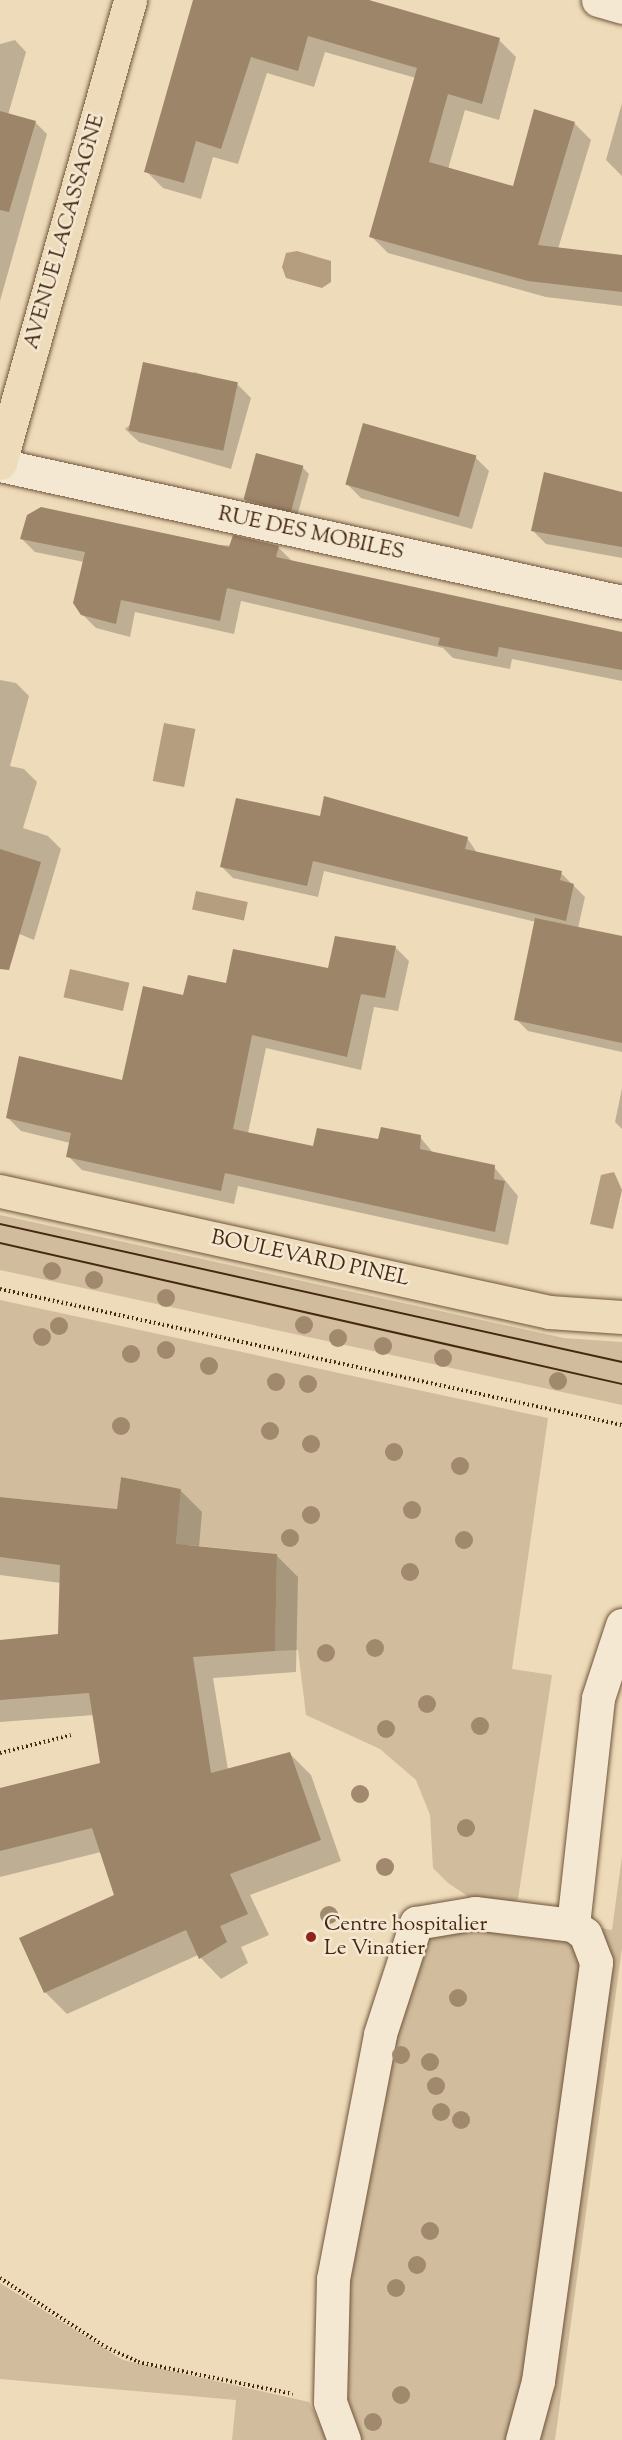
<!DOCTYPE html>
<style>
body{margin:0}
#map{position:relative;width:622px;height:2440px;overflow:hidden;background:#eedbb9;font-family:"Sorts Mill Goudy",serif}
div>[style]{position:absolute}
.green>*{inset:0;background:#d1bd9d}
.water>*{inset:0;background:#b59e80;transform-origin:0 0}
.shadow>*{inset:0;background:#0003}
.building>*{inset:0;background:#9d8569;transform-origin:0 0}
.path>*{height:4px;margin-top:-2px;transform-origin:0;background:repeating-linear-gradient(90deg,#462812 0 1.5px,transparent 0 4.5px)}
.roads{filter:drop-shadow(0 0 2px #70553c) drop-shadow(0 0 2px #70553c)}
.minor>*{height:33px;margin:-16.5px;padding:0 16.5px;transform-origin:16.5px;border-radius:16.5px;background:#f4e8d2}
.major>*{height:33px;margin:-16.5px;padding:0 16.5px;transform-origin:16.5px;border-radius:16.5px;background:#eedbb9}
.tram>*{height:1.5px;margin:-0.75px;padding:0 0.75px;transform-origin:0.75px;border-radius:0.75px;background:#462812}
.trees>*{width:18px;height:18px;margin:-9px;border-radius:50%;background:#a1896d}
.dots>*{width:16px;height:16px;translate:-50% -50%;box-sizing:border-box;border:3px solid #f4e8d2;border-radius:50%}
span{translate:-50% -50%;white-space:nowrap;text-align:center;line-height:1.15;-webkit-text-stroke:5px #f4e8d2;paint-order:stroke}
.street-label{font-size:21px;color:#462812}
.poi-label{font-size:21px;color:#462812}
.left{translate:0 -50%;text-align:left}
</style>
<div id="map">
<div class="green">
<i style="clip-path:polygon(0 1215px,564px 1338px,622px 1342px,622px 1405px,0 1270px)"></i>
<i style="clip-path:polygon(0 1300px,548px 1418px,512px 1669px,552px 1675px,518px 1899px,511px 1903px,469px 1897px,448px 1883px,433px 1868px,430px 1815px,416px 1780px,380px 1749px,306px 1715px,298px 1650px,275px 1651px,277px 1554px,190px 1545px,175px 1556px,181px 1489px,121px 1477px,117px 1509px,0 1497px)"></i>
<i style="clip-path:polygon(622px 1856px,622px 1948px,555px 2440px,533px 2440px,600px 1928px,612px 1930px)"></i>
<i style="clip-path:polygon(470px 1922px,562px 1939px,582px 1951px,534px 2358px,511px 2440px,358px 2440px,342px 2387px,351px 2263px,379px 2089px,424px 1942px,433px 1930px)"></i>
<i style="clip-path:polygon(0 2283px,123px 2360px,309px 2402px,328px 2440px,232px 2440px,236px 2400px,0 2379px)"></i>
</div>
<div class="water">
<i style="clip-path:polygon(297px 251px,331px 261px,331px 282px,322px 288px,286px 278px,282px 267px,286px 253px)"></i>
<i style="left:164px;top:723px;width:32px;height:59px;rotate:11deg"></i>
<i style="left:196px;top:891px;width:53px;height:19px;rotate:12deg"></i>
<i style="left:70px;top:969px;width:61px;height:29px;rotate:13deg"></i>
<i style="clip-path:polygon(614px 1172px,622px 1190px,613px 1229px,590px 1224px,601px 1175px)"></i>
</div>
<div class="shadow">
<i style="clip-path:polygon(195px 0,363px 0,499px 40px,516px 57px,499px 120px,465px 110px,448px 169px,514px 188px,574px 123px,591px 140px,558px 249px,622px 257px,622px 306px,546px 297px,388px 253px,371px 236px,416px 78px,325px 52px,314px 87px,267px 73px,238px 164px,213px 157px,201px 199px,163px 188px,146px 171px)"></i>
<i style="clip-path:polygon(15px 40px,26px 52px,8px 115px,35px 122px,47px 134px,0 301px,0 44px)"></i>
<i style="clip-path:polygon(622px 103px,622px 176px,606px 160px)"></i>
<i style="clip-path:polygon(194px 372px,238px 385px,251px 398px,231px 469px,139px 442px,125px 429px)"></i>
<i style="clip-path:polygon(475px 457px,489px 471px,472px 529px,361px 498px,347px 484px)"></i>
<i style="clip-path:polygon(302px 467px,309px 474px,297px 516px,252px 506px,244px 499px)"></i>
<i style="clip-path:polygon(622px 493px,622px 558px,546px 544px,532px 530px)"></i>
<i style="clip-path:polygon(22px 539px,278px 547px,292px 561px,622px 634px,622px 681px,512px 659px,510px 669px,453px 658px,443px 648px,241px 601px,234px 634px,135px 612px,130px 637px,96px 628px,82px 614px,84px 562px,35px 552px)"></i>
<i style="clip-path:polygon(0 680px,16px 683px,29px 696px,10px 766px,24px 769px,37px 782px,23px 828px,48px 836px,61px 849px,34px 940px,0 926px)"></i>
<i style="clip-path:polygon(321px 818px,467px 838px,478px 854px,561px 873px,585px 897px,578px 928px,622px 937px,622px 1052px,528px 1031px,516px 1019px,536px 922px,324px 871px,318px 897px,233px 878px,221px 866px)"></i>
<i style="clip-path:polygon(395px 947px,409px 961px,398px 1011px,374px 1007px,361px 1070px,266px 1048px,248px 1133px,314px 1148px,420px 1137px,434px 1154px,494px 1167px,518px 1196px,508px 1245px,238px 1186px,234px 1204px,82px 1170px,68px 1156px,70px 1143px,21px 1131px,7px 1117px,124px 1081px,184px 997px,329px 970px)"></i>
<i style="clip-path:polygon(622px 1088px,622px 1129px,615px 1122px)"></i>
<i style="clip-path:polygon(181px 1491px,202px 1512px,199px 1547px,277px 1556px,298px 1577px,296px 1672px,213px 1678px,228px 1770px,290px 1754px,311px 1775px,341px 1861px,250px 1895px,269px 1935px,241px 1947px,248px 1963px,221px 1979px,198px 1955px,67px 2014px,45px 1992px,115px 1896px,101px 1852px,0 1877px,0 1790px,102px 1764px,94px 1715px,0 1722px,0 1641px,59px 1636px,61px 1583px,0 1575px,0 1498px,118px 1510px)"></i>
</div>
<div class="building">
<i style="clip-path:polygon(193px 0,369px 0,500px 38px,482px 104px,448px 94px,429px 162px,513px 186px,534px 109px,575px 122px,538px 245px,622px 255px,622px 292px,528px 281px,369px 237px,417px 68px,308px 36px,298px 71px,251px 57px,221px 149px,196px 141px,184px 183px,144px 172px)"></i>
<i style="clip-path:polygon(0 111px,36px 121px,9px 212px,0 210px)"></i>
<i style="left:143px;top:362px;width:97px;height:70px;rotate:12deg"></i>
<i style="left:363px;top:423px;width:118px;height:64px;rotate:16deg"></i>
<i style="left:256px;top:453px;width:49px;height:48px;rotate:15deg"></i>
<i style="clip-path:polygon(544px 472px,622px 492px,622px 547px,531px 531px)"></i>
<i style="clip-path:polygon(41px 507px,229px 547px,233px 535px,279px 546px,276px 557px,622px 632px,622px 670px,499px 647px,497px 657px,438px 645px,440px 638px,227px 588px,220px 621px,121px 600px,116px 624px,81px 615px,73px 603px,85px 552px,20px 539px,27px 515px)"></i>
<i style="clip-path:polygon(324px 796px,468px 837px,465px 849px,562px 871px,560px 880px,574px 884px,566px 921px,313px 861px,307px 886px,220px 867px,236px 798px,320px 816px)"></i>
<i style="clip-path:polygon(0 849px,41px 862px,9px 970px,0 969px)"></i>
<i style="clip-path:polygon(535px 918px,622px 936px,622px 1043px,514px 1020px)"></i>
<i style="clip-path:polygon(335px 936px,396px 946px,385px 998px,361px 994px,347px 1057px,252px 1035px,233px 1129px,313px 1146px,317px 1128px,378px 1139px,381px 1127px,421px 1135px,420px 1149px,495px 1165px,494px 1179px,505px 1181px,495px 1232px,225px 1173px,221px 1191px,66px 1157px,71px 1133px,6px 1118px,19px 1056px,122px 1080px,143px 986px,183px 995px,188px 975px,226px 983px,233px 949px,328px 968px)"></i>
<i style="clip-path:polygon(121px 1477px,181px 1489px,176px 1544px,277px 1554px,275px 1651px,193px 1657px,211px 1773px,290px 1752px,321px 1840px,230px 1874px,248px 1914px,220px 1926px,227px 1942px,199px 1959px,186px 1930px,44px 1993px,19px 1938px,114px 1895px,92px 1828px,0 1851px,0 1788px,100px 1763px,89px 1693px,0 1700px,0 1640px,58px 1634px,60px 1565px,0 1557px,0 1497px,117px 1509px)"></i>
</div>
<div class="path">
<i style="left:0;top:1289px;width:637px;rotate:12.33deg"></i>
<i style="left:0;top:1753px;width:73px;rotate:-14.2deg"></i>
<i style="left:0;top:2278px;width:126px;rotate:33.1deg"></i>
<i style="left:106px;top:2347px;width:35px;rotate:25deg"></i>
<i style="left:138px;top:2362px;width:158px;rotate:11.7deg"></i>
</div>
<div class="roads">
<div class="minor">
<i style="left:598px;top:0;width:25px;rotate:16deg"></i>
<i style="left:0;top:465px;width:637px;rotate:12.42deg"></i>
<i style="left:344px;top:2440px;width:40px;rotate:-110.2deg"></i>
<i style="left:330px;top:2402px;width:123px;rotate:-88.6deg"></i>
<i style="left:333px;top:2279px;width:249px;rotate:-79.1deg"></i>
<i style="left:380px;top:2034px;width:117px;rotate:-72deg"></i>
<i style="left:416px;top:1923px;width:60px;rotate:-9.6deg"></i>
<i style="left:475px;top:1913px;width:99px;rotate:7deg"></i>
<i style="left:573px;top:1925px;width:228px;rotate:-83.7deg"></i>
<i style="left:598px;top:1698px;width:77px;rotate:-71.8deg"></i>
<i style="left:522px;top:2440px;width:61px;rotate:-74.8deg"></i>
<i style="left:538px;top:2381px;width:423px;rotate:-82.1deg"></i>
<i style="left:596px;top:1962px;width:30px;rotate:-111deg"></i>
<i style="left:585px;top:1934px;width:15px;rotate:-143deg"></i>
</div>
<div class="major">
<i style="left:0;top:463px;width:481px;rotate:-74.3deg"></i>
<i style="left:0;top:1191px;width:562px;rotate:12.43deg"></i>
<i style="left:549px;top:1312px;width:73px;rotate:3.9deg"></i>
</div>
</div>
<div class="tram">
<i style="left:0;top:1224px;width:637px;rotate:12.51deg"></i>
<i style="left:0;top:1243px;width:638px;rotate:12.77deg"></i>
</div>
<div class="trees">
<i style="left:52px;top:1271px"></i>
<i style="left:94px;top:1280px"></i>
<i style="left:166px;top:1298px"></i>
<i style="left:304px;top:1325px"></i>
<i style="left:59px;top:1326px"></i>
<i style="left:42px;top:1337px"></i>
<i style="left:338px;top:1338px"></i>
<i style="left:383px;top:1346px"></i>
<i style="left:166px;top:1350px"></i>
<i style="left:131px;top:1354px"></i>
<i style="left:443px;top:1358px"></i>
<i style="left:209px;top:1366px"></i>
<i style="left:558px;top:1381px"></i>
<i style="left:276px;top:1382px"></i>
<i style="left:308px;top:1384px"></i>
<i style="left:121px;top:1426px"></i>
<i style="left:270px;top:1431px"></i>
<i style="left:311px;top:1444px"></i>
<i style="left:394px;top:1452px"></i>
<i style="left:460px;top:1466px"></i>
<i style="left:412px;top:1510px"></i>
<i style="left:311px;top:1515px"></i>
<i style="left:290px;top:1538px"></i>
<i style="left:464px;top:1540px"></i>
<i style="left:410px;top:1572px"></i>
<i style="left:375px;top:1648px"></i>
<i style="left:326px;top:1653px"></i>
<i style="left:427px;top:1704px"></i>
<i style="left:480px;top:1726px"></i>
<i style="left:386px;top:1729px"></i>
<i style="left:360px;top:1794px"></i>
<i style="left:466px;top:1828px"></i>
<i style="left:385px;top:1867px"></i>
<i style="left:329px;top:1915px"></i>
<i style="left:458px;top:1998px"></i>
<i style="left:401px;top:2055px"></i>
<i style="left:430px;top:2062px"></i>
<i style="left:436px;top:2086px"></i>
<i style="left:441px;top:2112px"></i>
<i style="left:461px;top:2120px"></i>
<i style="left:430px;top:2231px"></i>
<i style="left:417px;top:2265px"></i>
<i style="left:396px;top:2288px"></i>
<i style="left:401px;top:2395px"></i>
<i style="left:373px;top:2422px"></i>
</div>
<div class="dots">
<i style="left:311px;top:1937px;background:#8f2418"></i>
</div>
<div class="street-label">
<span style="left:65px;top:232px;rotate:-74deg">AVENUE LACASSAGNE</span>
<span style="left:311px;top:534px;rotate:12deg">RUE DES MOBILES</span>
<span style="left:310px;top:1259px;rotate:12deg">BOULEVARD PINEL</span>
</div>
<div class="poi-label">
<span class="left" style="left:324px;top:1937px">Centre hospitalier<br>Le Vinatier</span>
</div>
</div>
